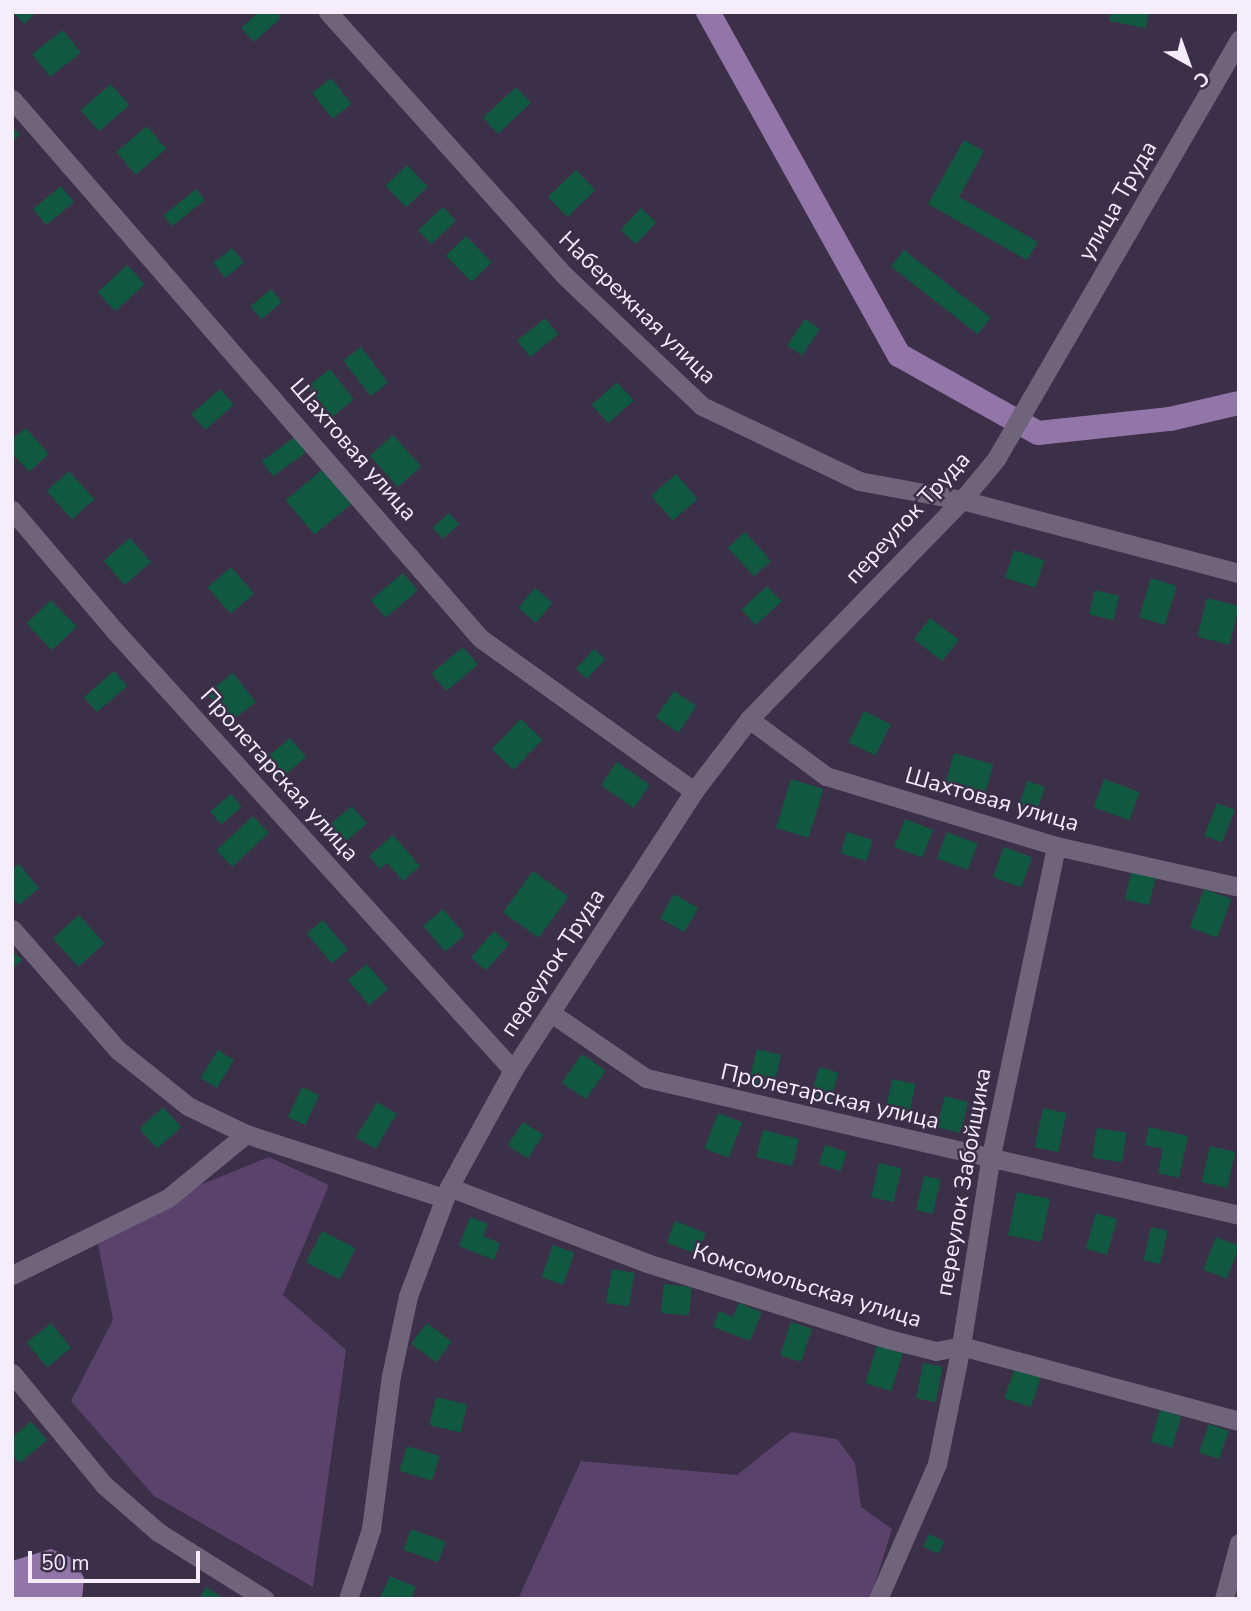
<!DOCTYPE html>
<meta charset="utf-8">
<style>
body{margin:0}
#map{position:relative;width:1251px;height:1611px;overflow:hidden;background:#3c2f48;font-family:"Nunito Sans",sans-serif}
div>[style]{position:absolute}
.green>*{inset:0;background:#59426c}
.water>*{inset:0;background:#9276a9}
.canal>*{height:24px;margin:-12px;padding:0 12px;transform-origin:12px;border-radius:12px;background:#9276a9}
.building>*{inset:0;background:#105940;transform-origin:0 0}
.minor>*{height:19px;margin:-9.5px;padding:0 9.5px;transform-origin:9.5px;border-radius:9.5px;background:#6f6479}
.tertiary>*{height:19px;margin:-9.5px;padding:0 9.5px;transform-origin:9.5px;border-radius:9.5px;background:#6f6479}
span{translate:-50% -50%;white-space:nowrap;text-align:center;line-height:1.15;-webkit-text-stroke:5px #3c2f48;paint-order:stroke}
.street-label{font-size:23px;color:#f5edfc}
.frame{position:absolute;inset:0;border:14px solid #f5edfc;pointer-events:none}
.north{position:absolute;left:1153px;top:28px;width:70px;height:70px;-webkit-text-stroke:5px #3c2f48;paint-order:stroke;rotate:140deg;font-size:19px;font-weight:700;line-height:28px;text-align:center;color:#f5edfc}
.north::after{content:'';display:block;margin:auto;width:24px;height:32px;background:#f5edfc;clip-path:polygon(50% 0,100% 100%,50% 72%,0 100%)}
.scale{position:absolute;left:28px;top:1551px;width:172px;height:32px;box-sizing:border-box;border:4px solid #f5edfc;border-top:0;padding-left:9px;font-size:21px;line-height:24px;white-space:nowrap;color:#f5edfc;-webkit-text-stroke:5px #3c2f48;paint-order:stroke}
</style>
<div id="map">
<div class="green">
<i style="clip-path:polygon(269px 1157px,329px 1185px,283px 1295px,346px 1350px,313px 1587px,154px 1496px,71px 1401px,113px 1320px,98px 1244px,200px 1185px)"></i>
<i style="clip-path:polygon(791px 1432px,837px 1439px,855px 1463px,861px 1507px,892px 1529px,870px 1599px,518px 1599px,581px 1461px,737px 1475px)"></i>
</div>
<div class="water">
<i style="clip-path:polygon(51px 1549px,74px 1559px,84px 1578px,82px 1599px,12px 1599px,12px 1561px)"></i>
</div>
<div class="canal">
<i style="left:708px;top:12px;width:393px;rotate:60.9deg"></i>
<i style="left:899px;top:355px;width:159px;rotate:29.3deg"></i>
<i style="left:1038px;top:433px;width:133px;rotate:-6.1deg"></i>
<i style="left:1170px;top:419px;width:71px;rotate:-13.1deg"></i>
</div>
<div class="building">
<i style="clip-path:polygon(14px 12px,37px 12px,24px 24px)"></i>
<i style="clip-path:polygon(259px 12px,277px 12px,281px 18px,254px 42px,241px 28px)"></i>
<i style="clip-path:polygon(1111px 12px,1149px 12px,1146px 28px,1109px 21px)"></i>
<i style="left:63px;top:30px;width:29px;height:39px;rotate:52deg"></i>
<i style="left:331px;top:78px;width:33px;height:24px;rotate:52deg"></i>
<i style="left:111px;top:84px;width:28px;height:40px;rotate:49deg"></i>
<i style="left:516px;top:87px;width:22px;height:45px;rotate:47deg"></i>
<i style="clip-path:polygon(12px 126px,20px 135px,12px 142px)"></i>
<i style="left:147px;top:126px;width:30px;height:40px;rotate:50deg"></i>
<i style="clip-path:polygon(964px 140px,984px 151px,959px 197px,1038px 242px,1027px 260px,928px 204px)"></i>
<i style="left:407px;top:165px;width:30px;height:30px;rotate:46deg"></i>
<i style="left:576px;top:170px;width:28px;height:39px;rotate:46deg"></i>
<i style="left:61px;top:186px;width:21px;height:36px;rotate:51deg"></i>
<i style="left:196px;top:189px;width:14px;height:42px;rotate:51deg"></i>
<i style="left:443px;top:207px;width:19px;height:34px;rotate:47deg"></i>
<i style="left:641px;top:208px;width:21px;height:30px;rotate:43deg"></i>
<i style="left:466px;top:236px;width:37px;height:28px;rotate:46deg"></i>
<i style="left:232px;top:248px;width:19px;height:24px;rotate:51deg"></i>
<i style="left:904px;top:250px;width:110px;height:21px;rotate:38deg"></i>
<i style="left:127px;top:265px;width:26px;height:40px;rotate:47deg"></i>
<i style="left:271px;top:289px;width:17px;height:27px;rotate:50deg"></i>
<i style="left:545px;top:318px;width:21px;height:36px;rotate:51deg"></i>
<i style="left:805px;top:319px;width:18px;height:32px;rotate:34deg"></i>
<i style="left:361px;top:347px;width:45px;height:22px;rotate:53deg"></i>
<i style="left:330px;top:369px;width:39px;height:28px;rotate:52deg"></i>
<i style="left:617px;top:382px;width:25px;height:34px;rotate:48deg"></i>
<i style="left:220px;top:389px;width:21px;height:38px;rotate:49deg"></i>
<i style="clip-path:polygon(26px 428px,49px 454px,29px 472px,12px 453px,12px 439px)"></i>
<i style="left:393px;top:435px;width:42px;height:31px;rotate:48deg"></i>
<i style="left:295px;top:437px;width:19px;height:41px;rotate:54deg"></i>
<i style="left:324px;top:468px;width:45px;height:50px;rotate:50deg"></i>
<i style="left:69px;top:471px;width:38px;height:30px;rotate:48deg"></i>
<i style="left:676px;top:474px;width:33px;height:33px;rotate:49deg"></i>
<i style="left:449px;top:513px;width:15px;height:22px;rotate:48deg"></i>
<i style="left:745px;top:532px;width:39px;height:23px;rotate:48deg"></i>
<i style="left:130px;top:538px;width:32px;height:35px;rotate:49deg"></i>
<i style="left:1014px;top:550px;width:32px;height:29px;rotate:18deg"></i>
<i style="left:231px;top:567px;width:35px;height:31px;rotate:49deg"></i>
<i style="left:403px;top:573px;width:23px;height:42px;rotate:50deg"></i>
<i style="left:1151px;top:578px;width:27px;height:41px;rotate:17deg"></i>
<i style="left:767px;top:586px;width:21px;height:35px;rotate:47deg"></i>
<i style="left:535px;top:588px;width:23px;height:26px;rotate:40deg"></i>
<i style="left:1095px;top:590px;width:25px;height:25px;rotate:14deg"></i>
<i style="left:1207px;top:598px;width:33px;height:40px;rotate:14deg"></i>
<i style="left:51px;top:600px;width:37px;height:34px;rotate:46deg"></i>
<i style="left:930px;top:618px;width:36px;height:27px;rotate:37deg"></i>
<i style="left:463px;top:647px;width:23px;height:41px;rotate:50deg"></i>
<i style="left:594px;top:649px;width:15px;height:27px;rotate:42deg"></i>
<i style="left:114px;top:671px;width:20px;height:40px;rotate:49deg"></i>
<i style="left:233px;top:673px;width:37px;height:33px;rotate:52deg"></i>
<i style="left:674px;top:691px;width:27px;height:32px;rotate:34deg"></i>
<i style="left:864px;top:711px;width:30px;height:35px;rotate:26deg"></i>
<i style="left:521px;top:719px;width:30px;height:42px;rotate:44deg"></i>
<i style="left:290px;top:738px;width:25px;height:33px;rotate:50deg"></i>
<i style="left:954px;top:753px;width:41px;height:30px;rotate:16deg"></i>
<i style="left:617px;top:762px;width:40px;height:28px;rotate:35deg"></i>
<i style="left:791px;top:779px;width:34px;height:51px;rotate:17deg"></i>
<i style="left:1104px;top:779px;width:38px;height:30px;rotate:20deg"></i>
<i style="left:1027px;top:781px;width:19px;height:25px;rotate:18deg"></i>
<i style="left:231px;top:794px;width:17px;height:27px;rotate:50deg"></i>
<i style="left:1217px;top:803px;width:19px;height:35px;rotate:21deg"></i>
<i style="left:352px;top:806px;width:23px;height:29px;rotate:50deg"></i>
<i style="left:253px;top:816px;width:23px;height:50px;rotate:47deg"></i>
<i style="left:905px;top:819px;width:30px;height:30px;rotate:21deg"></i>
<i style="left:847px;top:832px;width:27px;height:22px;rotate:17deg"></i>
<i style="left:947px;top:832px;width:33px;height:28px;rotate:21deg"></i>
<i style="clip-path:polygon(393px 835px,420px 866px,403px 881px,387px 863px,380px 869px,369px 856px)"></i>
<i style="left:1004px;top:847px;width:30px;height:32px;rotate:20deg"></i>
<i style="clip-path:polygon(19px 864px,39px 888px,19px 905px,12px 897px,12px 869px)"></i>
<i style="left:1133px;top:866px;width:25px;height:34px;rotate:14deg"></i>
<i style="left:533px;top:871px;width:44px;height:51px;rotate:36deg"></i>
<i style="left:1204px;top:889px;width:29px;height:41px;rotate:20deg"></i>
<i style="left:674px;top:894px;width:28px;height:28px;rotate:30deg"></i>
<i style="left:443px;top:909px;width:34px;height:26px;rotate:50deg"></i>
<i style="left:79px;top:915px;width:38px;height:35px;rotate:48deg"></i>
<i style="left:323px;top:920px;width:39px;height:21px;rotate:50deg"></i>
<i style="left:494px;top:931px;width:20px;height:35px;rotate:41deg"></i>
<i style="clip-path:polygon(12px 951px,22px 960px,12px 969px)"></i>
<i style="left:367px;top:964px;width:33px;height:25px;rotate:50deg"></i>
<i style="left:757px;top:1049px;width:25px;height:33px;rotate:14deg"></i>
<i style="left:218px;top:1050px;width:19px;height:33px;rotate:32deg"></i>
<i style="left:582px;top:1054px;width:29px;height:35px;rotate:35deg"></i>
<i style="left:819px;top:1067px;width:20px;height:30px;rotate:15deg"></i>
<i style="left:892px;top:1079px;width:24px;height:36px;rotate:12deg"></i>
<i style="left:302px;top:1087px;width:19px;height:33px;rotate:25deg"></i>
<i style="left:945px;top:1096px;width:24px;height:32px;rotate:15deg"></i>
<i style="left:377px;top:1102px;width:23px;height:41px;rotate:31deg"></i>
<i style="left:163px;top:1107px;width:27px;height:32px;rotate:48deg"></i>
<i style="left:1043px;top:1108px;width:24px;height:40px;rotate:12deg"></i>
<i style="left:718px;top:1113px;width:26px;height:38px;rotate:21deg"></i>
<i style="left:523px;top:1122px;width:24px;height:28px;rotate:33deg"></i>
<i style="clip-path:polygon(1149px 1127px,1188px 1136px,1179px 1178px,1158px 1173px,1163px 1149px,1145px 1145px)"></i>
<i style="left:1097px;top:1128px;width:30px;height:30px;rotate:9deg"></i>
<i style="left:763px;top:1130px;width:37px;height:28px;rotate:14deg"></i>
<i style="left:825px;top:1145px;width:23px;height:20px;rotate:18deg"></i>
<i style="left:1210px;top:1146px;width:26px;height:37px;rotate:13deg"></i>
<i style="left:879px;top:1163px;width:23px;height:35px;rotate:13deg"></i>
<i style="left:924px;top:1176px;width:17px;height:35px;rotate:13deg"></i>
<i style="left:1017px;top:1192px;width:34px;height:44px;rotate:12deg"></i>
<i style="left:1096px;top:1213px;width:22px;height:37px;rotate:16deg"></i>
<i style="clip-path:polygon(470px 1217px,488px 1224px,483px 1236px,500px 1243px,494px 1260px,459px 1246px)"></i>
<i style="left:675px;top:1221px;width:33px;height:23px;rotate:21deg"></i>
<i style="left:1151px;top:1227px;width:17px;height:34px;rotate:13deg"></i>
<i style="left:322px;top:1231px;width:38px;height:35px;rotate:27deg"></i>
<i style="left:1216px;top:1237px;width:25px;height:35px;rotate:21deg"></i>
<i style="left:553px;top:1245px;width:23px;height:34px;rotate:20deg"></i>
<i style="left:612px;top:1269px;width:23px;height:34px;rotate:10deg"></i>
<i style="left:664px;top:1284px;width:28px;height:29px;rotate:6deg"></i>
<i style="clip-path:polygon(739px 1303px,762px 1312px,750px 1341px,713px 1327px,719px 1311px,733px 1317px)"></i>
<i style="left:791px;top:1322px;width:22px;height:35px;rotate:18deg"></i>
<i style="left:51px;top:1323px;width:32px;height:31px;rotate:51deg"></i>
<i style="left:427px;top:1323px;width:31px;height:26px;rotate:37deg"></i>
<i style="left:877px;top:1345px;width:27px;height:40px;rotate:17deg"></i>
<i style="left:923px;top:1363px;width:20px;height:36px;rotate:11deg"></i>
<i style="left:1016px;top:1364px;width:28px;height:36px;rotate:19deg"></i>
<i style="left:436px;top:1397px;width:32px;height:29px;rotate:13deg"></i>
<i style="left:1160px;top:1410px;width:22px;height:33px;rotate:16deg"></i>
<i style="clip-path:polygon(31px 1421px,47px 1440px,20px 1463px,12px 1455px,12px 1438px)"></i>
<i style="left:1209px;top:1424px;width:21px;height:30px;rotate:19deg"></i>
<i style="left:407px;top:1446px;width:34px;height:26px;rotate:17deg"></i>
<i style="left:411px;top:1529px;width:37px;height:22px;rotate:20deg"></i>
<i style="left:929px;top:1534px;width:17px;height:14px;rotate:25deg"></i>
<i style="clip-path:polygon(390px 1576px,416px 1587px,411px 1599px,380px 1598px)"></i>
<i style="clip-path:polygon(206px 1587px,225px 1599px,199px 1599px)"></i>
</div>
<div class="minor">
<i style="left:328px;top:12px;width:353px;rotate:48.1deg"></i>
<i style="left:564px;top:275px;width:190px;rotate:43.5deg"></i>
<i style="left:702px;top:406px;width:174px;rotate:25.5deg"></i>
<i style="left:859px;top:481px;width:105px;rotate:10.5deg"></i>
<i style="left:962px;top:500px;width:286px;rotate:14.8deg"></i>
<i style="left:12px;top:99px;width:714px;rotate:49.03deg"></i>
<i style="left:480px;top:638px;width:263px;rotate:35.6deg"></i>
<i style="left:12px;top:510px;width:157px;rotate:49.6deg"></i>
<i style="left:114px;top:630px;width:594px;rotate:47.8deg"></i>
<i style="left:749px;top:719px;width:96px;rotate:36.5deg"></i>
<i style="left:826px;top:776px;width:240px;rotate:16.9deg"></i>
<i style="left:1056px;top:846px;width:188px;rotate:12.6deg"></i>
<i style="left:12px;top:929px;width:161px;rotate:48.8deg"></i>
<i style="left:118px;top:1050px;width:90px;rotate:38.7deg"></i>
<i style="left:188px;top:1106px;width:64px;rotate:25.8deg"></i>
<i style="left:246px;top:1134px;width:208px;rotate:17.9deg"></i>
<i style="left:551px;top:1013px;width:115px;rotate:34.4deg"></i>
<i style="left:646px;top:1078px;width:609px;rotate:13.01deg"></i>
<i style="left:449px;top:1187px;width:212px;rotate:21deg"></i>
<i style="left:647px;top:1263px;width:253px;rotate:17.5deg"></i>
<i style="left:888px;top:1339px;width:49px;rotate:14deg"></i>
<i style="left:936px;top:1351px;width:25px;rotate:-11deg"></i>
<i style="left:961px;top:1346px;width:288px;rotate:15.1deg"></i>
<i style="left:12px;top:1275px;width:174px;rotate:-26.3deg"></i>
<i style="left:168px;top:1198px;width:101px;rotate:-39.4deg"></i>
<i style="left:12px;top:1373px;width:145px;rotate:50.6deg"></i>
<i style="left:104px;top:1485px;width:72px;rotate:41deg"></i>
<i style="left:158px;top:1532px;width:126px;rotate:32.1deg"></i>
<i style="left:878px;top:1599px;width:147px;rotate:-66.4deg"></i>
<i style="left:937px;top:1464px;width:120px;rotate:-78.5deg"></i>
<i style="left:961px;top:1346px;width:188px;rotate:-81.1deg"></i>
<i style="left:990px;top:1160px;width:321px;rotate:-78.1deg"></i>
<i style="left:1224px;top:1599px;width:58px;rotate:-75deg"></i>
</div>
<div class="tertiary">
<i style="left:348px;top:1599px;width:74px;rotate:-71.8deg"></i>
<i style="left:371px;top:1529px;width:154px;rotate:-82.6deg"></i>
<i style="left:391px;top:1376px;width:82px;rotate:-78deg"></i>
<i style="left:408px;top:1296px;width:116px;rotate:-69.4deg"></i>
<i style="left:449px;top:1187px;width:133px;rotate:-61.3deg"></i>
<i style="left:513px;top:1070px;width:333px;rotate:-57deg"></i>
<i style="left:694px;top:791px;width:91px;rotate:-52.6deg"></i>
<i style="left:749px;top:719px;width:305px;rotate:-45.8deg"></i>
<i style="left:962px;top:500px;width:53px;rotate:-50.3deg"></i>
<i style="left:996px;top:459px;width:485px;rotate:-59.9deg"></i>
</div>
<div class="street-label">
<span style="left:1118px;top:201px;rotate:-60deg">улица Труда</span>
<span style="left:637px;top:308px;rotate:44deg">Набережная улица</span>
<span style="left:353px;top:450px;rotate:49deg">Шахтовая улица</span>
<span style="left:908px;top:518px;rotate:-47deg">переулок Труда</span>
<span style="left:279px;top:775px;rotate:48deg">Пролетарская улица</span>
<span style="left:992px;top:800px;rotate:16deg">Шахтовая улица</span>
<span style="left:553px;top:963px;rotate:-57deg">переулок Труда</span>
<span style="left:830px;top:1097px;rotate:13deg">Пролетарская улица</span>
<span style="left:964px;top:1182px;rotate:-80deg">переулок Забойщика</span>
<span style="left:807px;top:1286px;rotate:17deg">Комсомольская улица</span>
</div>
<div class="frame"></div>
<div class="north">С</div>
<div class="scale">50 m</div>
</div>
